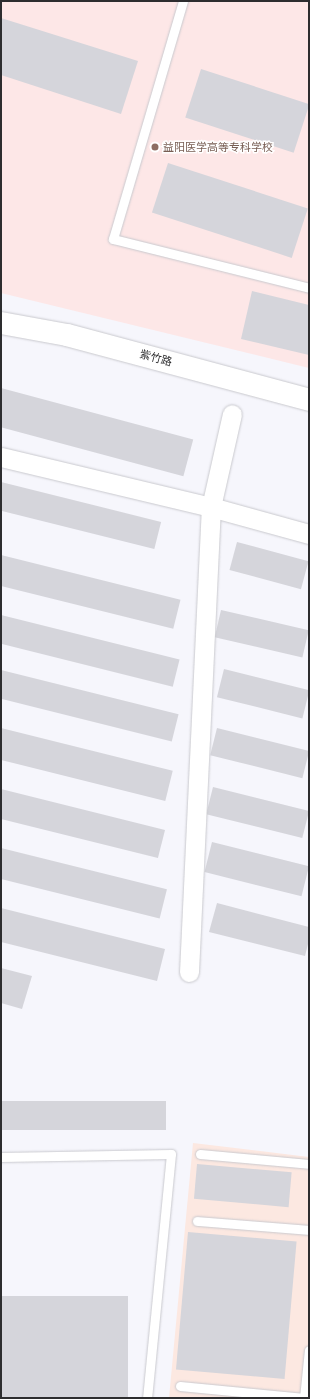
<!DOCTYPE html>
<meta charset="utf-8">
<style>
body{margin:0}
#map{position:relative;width:310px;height:1399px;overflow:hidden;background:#f6f6fc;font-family:"Archivo Narrow","Noto Sans SC",sans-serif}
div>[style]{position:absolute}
.industrial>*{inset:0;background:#fce8e1}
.education>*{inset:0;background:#fde7e7}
.building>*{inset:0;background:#d5d5db;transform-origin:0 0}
.roads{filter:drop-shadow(0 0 1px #c9c9ce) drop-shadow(0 0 1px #c9c9ce)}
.service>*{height:9px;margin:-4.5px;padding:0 4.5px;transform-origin:4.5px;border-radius:4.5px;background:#fff}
.minor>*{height:19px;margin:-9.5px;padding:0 9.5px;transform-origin:9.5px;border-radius:9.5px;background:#fff}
.tertiary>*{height:22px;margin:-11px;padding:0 11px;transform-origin:11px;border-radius:11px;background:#fff}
.dots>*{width:11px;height:11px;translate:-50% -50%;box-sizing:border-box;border:2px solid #fff;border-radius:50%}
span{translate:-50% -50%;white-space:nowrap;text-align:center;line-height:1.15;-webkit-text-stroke:3px #fff;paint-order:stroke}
.education-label{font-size:11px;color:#785e54}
.left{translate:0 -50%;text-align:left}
.street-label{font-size:11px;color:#2d2d2f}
.frame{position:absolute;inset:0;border:2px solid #2d2d2f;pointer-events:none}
</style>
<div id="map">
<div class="industrial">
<i style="clip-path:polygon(193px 1143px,309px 1157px,309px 1398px,169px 1398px)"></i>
</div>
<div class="education">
<i style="clip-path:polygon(1px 1px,309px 1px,309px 368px,1px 293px)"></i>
</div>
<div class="building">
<i style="clip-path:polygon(1px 18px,138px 61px,121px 114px,1px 75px)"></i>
<i style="left:201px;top:69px;width:114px;height:51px;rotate:18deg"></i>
<i style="left:168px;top:163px;width:147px;height:52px;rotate:18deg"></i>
<i style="clip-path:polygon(252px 291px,309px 305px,309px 355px,241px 339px)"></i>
<i style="left:1px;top:388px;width:199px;height:38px;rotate:15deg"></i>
<i style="left:1px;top:482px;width:165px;height:28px;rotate:14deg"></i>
<i style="left:237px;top:542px;width:74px;height:29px;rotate:15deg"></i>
<i style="left:1px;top:555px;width:185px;height:30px;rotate:14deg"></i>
<i style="left:221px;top:610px;width:90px;height:28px;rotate:13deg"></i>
<i style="left:1px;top:615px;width:184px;height:28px;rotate:14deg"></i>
<i style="left:224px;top:669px;width:88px;height:29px;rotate:14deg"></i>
<i style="left:1px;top:670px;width:183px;height:28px;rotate:14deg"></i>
<i style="left:1px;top:728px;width:177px;height:31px;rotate:14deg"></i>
<i style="left:217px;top:728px;width:95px;height:28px;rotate:14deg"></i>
<i style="left:213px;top:787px;width:99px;height:28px;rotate:14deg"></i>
<i style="left:1px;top:789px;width:169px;height:29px;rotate:14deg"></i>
<i style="left:212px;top:842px;width:100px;height:31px;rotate:14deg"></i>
<i style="left:1px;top:848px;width:171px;height:30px;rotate:14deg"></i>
<i style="clip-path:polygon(217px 903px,309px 927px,309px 940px,305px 956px,209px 932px)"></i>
<i style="left:1px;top:908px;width:169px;height:33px;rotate:14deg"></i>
<i style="clip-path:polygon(1px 968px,32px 976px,22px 1009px,1px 1003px)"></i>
<i style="left:166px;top:1101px;width:29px;height:165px;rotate:90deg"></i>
<i style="left:197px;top:1164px;width:95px;height:35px;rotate:5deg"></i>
<i style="left:188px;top:1232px;width:109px;height:138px;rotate:5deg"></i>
<i style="left:1px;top:1296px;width:127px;height:102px"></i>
</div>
<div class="roads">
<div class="service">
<i style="left:183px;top:1px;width:248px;rotate:106.4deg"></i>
<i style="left:113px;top:239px;width:202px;rotate:14deg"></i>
<i style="left:200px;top:1154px;width:109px;rotate:5.2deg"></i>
<i style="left:1px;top:1157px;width:170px;rotate:-1deg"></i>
<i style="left:171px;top:1154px;width:245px;rotate:95.6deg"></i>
<i style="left:197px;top:1221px;width:112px;rotate:4.6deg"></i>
<i style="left:180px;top:1386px;width:125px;rotate:5.5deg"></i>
<i style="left:304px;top:1398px;width:48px;rotate:-84.1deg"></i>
</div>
<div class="minor">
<i style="left:1px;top:457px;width:216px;rotate:13.4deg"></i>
<i style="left:211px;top:507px;width:102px;rotate:15.4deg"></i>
<i style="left:189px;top:972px;width:466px;rotate:-87.3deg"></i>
<i style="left:211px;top:507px;width:95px;rotate:-77.3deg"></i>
</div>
<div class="tertiary">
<i style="left:1px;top:323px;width:67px;rotate:10.3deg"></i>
<i style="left:67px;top:335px;width:251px;rotate:15deg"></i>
</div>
</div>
<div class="dots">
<i style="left:155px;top:147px;background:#8d6e63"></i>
</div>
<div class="education-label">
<span class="left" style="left:163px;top:147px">益阳医学高等专科学校</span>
</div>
<div class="street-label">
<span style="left:156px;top:358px;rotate:15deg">紫竹路</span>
</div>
<div class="frame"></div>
</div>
